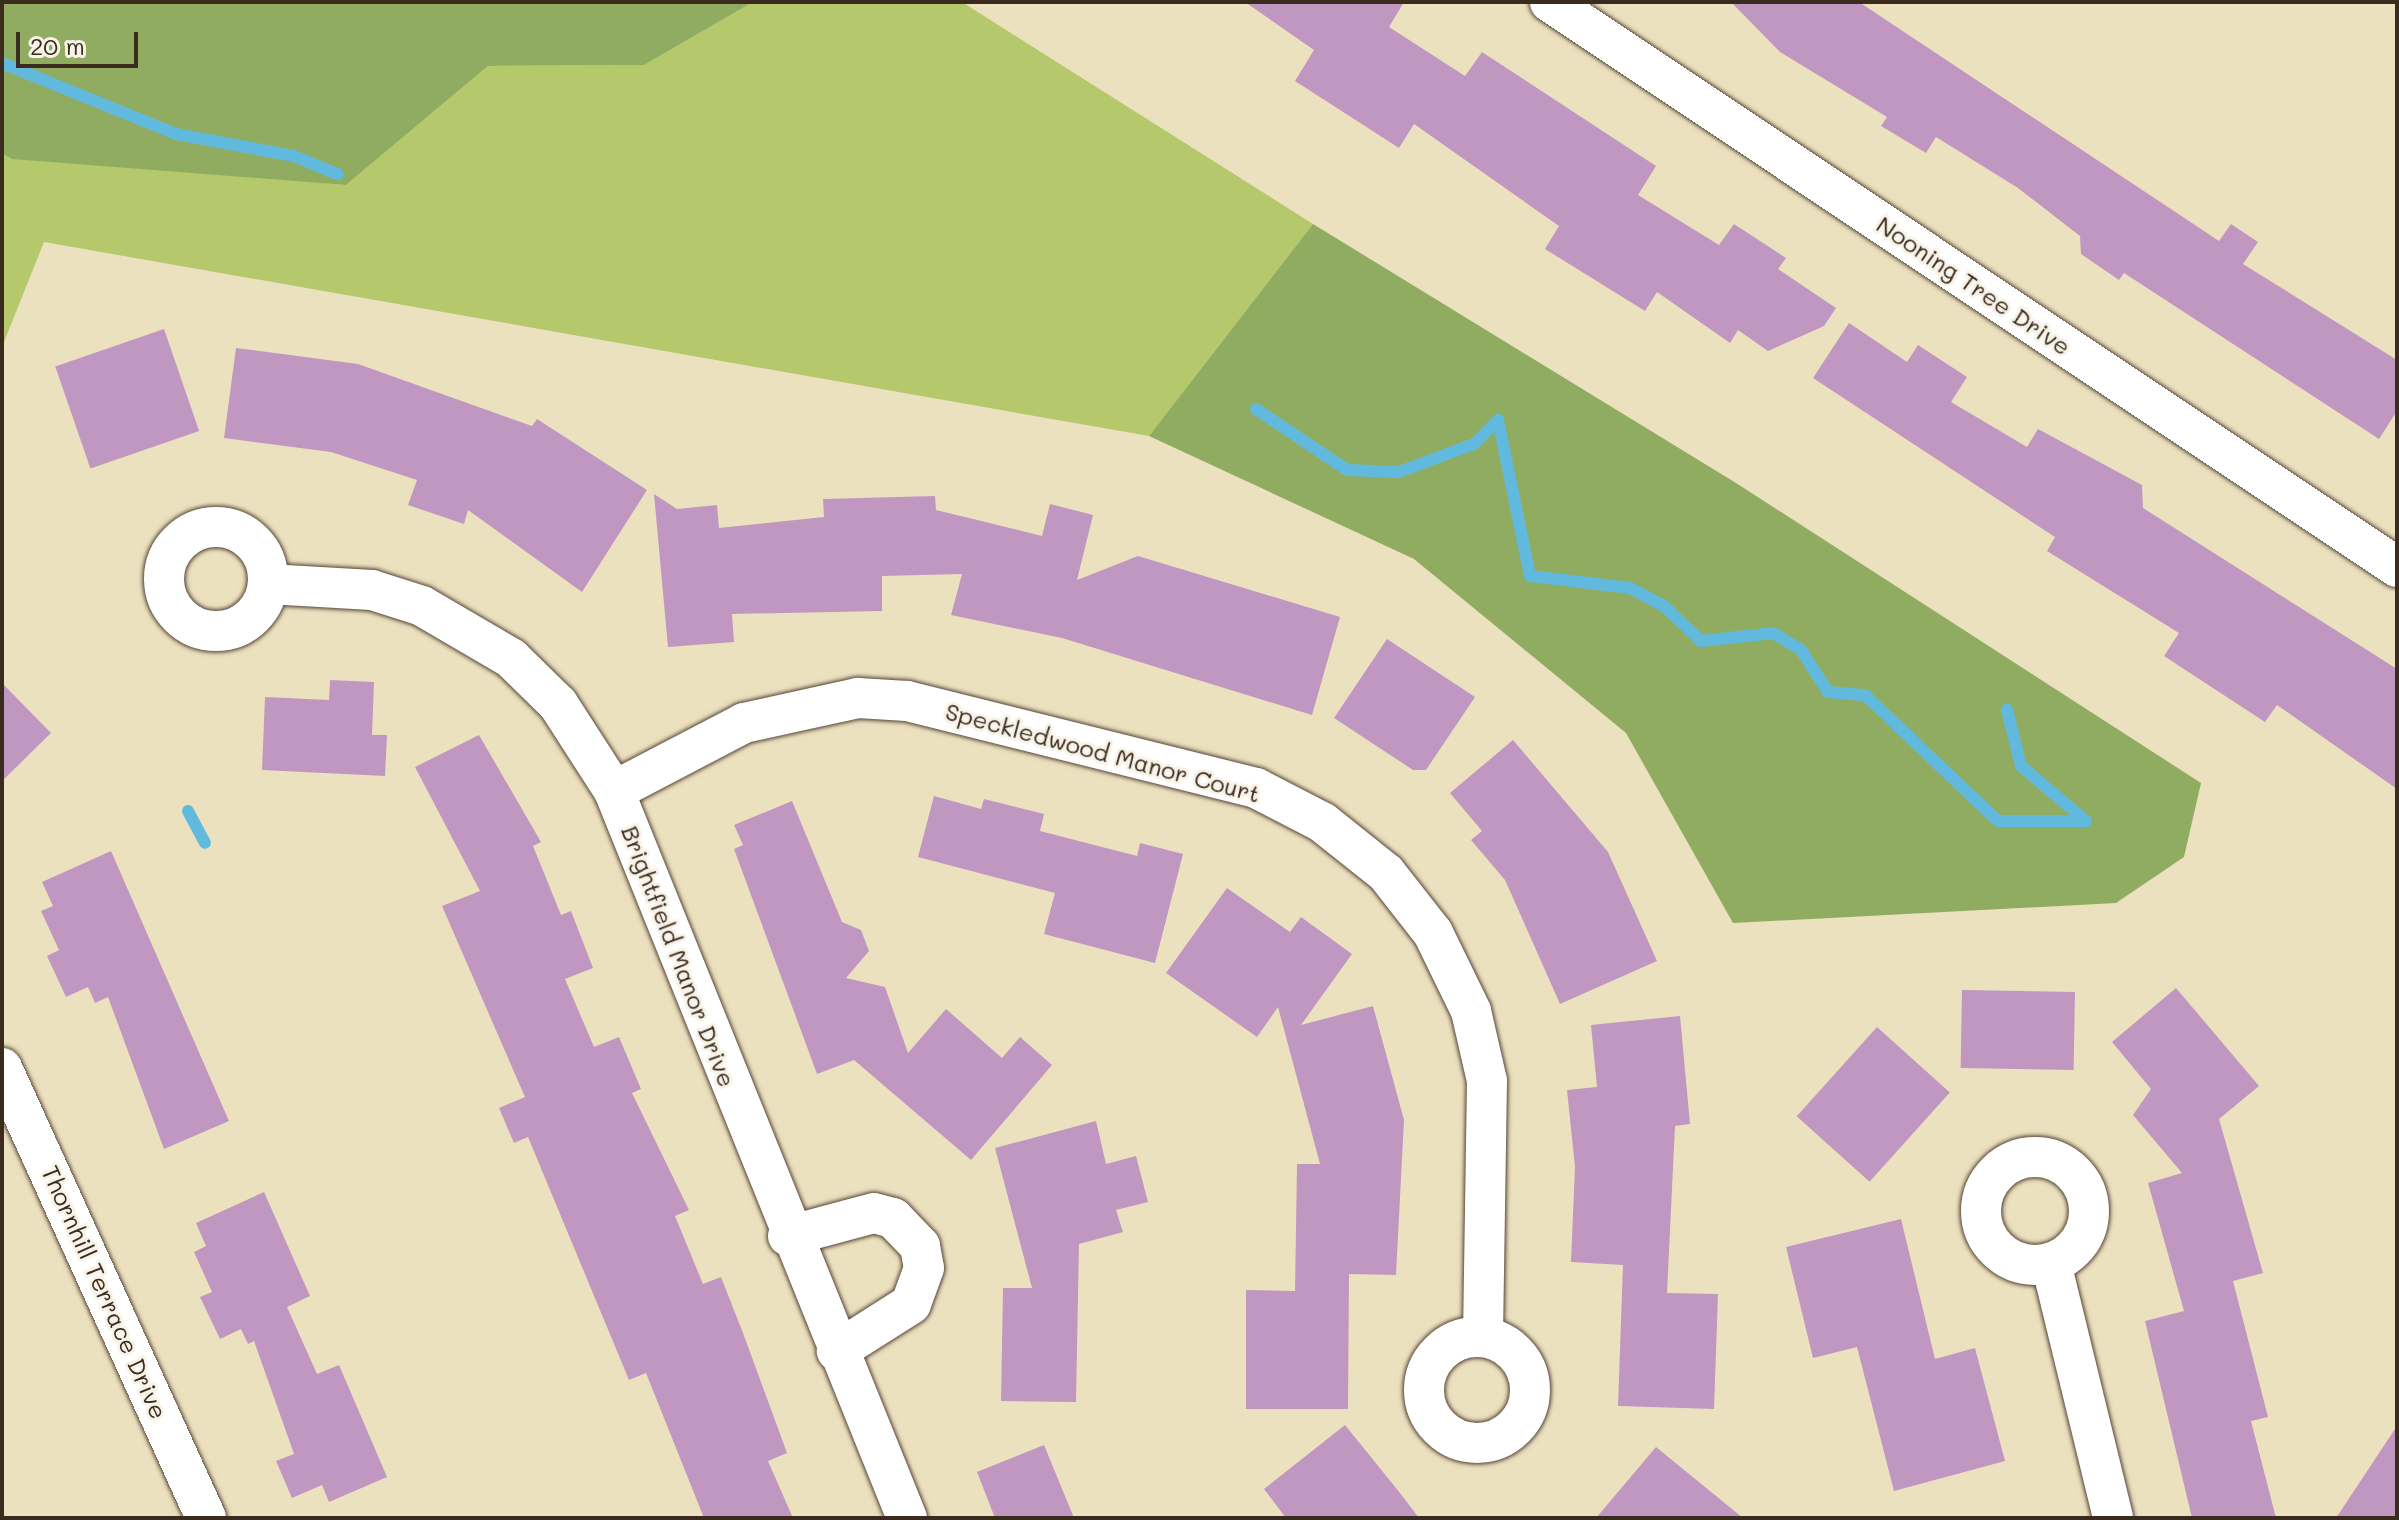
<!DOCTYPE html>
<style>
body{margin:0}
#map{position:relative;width:2399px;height:1520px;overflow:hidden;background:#ece1bf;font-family:Mali,sans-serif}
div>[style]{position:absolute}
.green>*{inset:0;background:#b5c86c}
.forest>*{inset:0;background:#90ac60}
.stream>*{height:12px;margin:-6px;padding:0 6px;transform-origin:6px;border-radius:6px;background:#61bade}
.building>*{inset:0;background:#c097c1;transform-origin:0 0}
.roads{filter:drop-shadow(0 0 2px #564536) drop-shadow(0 0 2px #564536)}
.street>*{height:40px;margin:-20px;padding:0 20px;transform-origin:20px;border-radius:20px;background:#fff}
.street>.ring{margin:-20px;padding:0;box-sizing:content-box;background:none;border:40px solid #fff;border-radius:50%}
span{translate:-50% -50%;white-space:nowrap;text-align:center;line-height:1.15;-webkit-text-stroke:6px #f7f3e8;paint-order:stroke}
.street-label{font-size:24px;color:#3b2a1e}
.frame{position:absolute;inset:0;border:4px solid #3b2a1e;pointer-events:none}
.scale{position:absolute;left:16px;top:32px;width:122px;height:36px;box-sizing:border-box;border:4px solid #3b2a1e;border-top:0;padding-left:10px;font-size:24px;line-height:28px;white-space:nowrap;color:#3b2a1e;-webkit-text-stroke:6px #f7f3e8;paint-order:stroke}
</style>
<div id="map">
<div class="green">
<i style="clip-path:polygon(753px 2px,962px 2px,1313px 224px,1149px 436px,44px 242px,2px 347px,2px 153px,346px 185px,488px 66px,644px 65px)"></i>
</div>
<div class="forest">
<i style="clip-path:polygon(2px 2px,753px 2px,644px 65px,488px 66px,346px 185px,12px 159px,2px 153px)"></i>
<i style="clip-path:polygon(1313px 224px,1736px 483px,2201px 783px,2184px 857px,2116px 903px,1733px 923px,1626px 733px,1414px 559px,1149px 436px)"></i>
</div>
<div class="stream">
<i style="left:2px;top:63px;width:188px;rotate:22.2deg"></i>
<i style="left:176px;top:134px;width:120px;rotate:10.6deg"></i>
<i style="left:294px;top:156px;width:47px;rotate:22.7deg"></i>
<i style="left:1256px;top:409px;width:110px;rotate:33.8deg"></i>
<i style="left:1347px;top:470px;width:52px;rotate:2.2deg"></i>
<i style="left:1399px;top:472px;width:80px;rotate:-20.5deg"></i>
<i style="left:1474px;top:444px;width:34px;rotate:-45deg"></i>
<i style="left:1498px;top:420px;width:159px;rotate:78.4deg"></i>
<i style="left:1530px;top:576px;width:101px;rotate:6.8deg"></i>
<i style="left:1630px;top:588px;width:38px;rotate:28deg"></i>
<i style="left:1664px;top:606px;width:51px;rotate:43.4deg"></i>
<i style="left:1701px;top:641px;width:72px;rotate:-6.3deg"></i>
<i style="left:1773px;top:633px;width:33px;rotate:31deg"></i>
<i style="left:1801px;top:650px;width:50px;rotate:57.3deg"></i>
<i style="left:1828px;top:692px;width:37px;rotate:5deg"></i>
<i style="left:1865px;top:695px;width:183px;rotate:43.5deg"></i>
<i style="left:1998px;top:821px;width:88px"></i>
<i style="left:2086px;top:821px;width:85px;rotate:-139.8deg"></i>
<i style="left:2021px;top:766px;width:58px;rotate:-104deg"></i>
<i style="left:188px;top:811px;width:36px;rotate:62deg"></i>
</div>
<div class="building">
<i style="clip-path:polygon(1245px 2px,1404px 2px,1389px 27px,1465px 76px,1482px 52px,1656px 166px,1638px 195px,1719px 245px,1734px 224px,1786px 258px,1778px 269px,1836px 308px,1824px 326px,1768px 351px,1738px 330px,1730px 343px,1657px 292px,1645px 311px,1545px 249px,1559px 226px,1414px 124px,1399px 148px,1295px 81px,1314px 50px)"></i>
<i style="clip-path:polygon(1731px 2px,1859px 2px,2219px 241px,2231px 224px,2258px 242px,2243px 264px,2397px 360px,2397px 411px,2379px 439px,2124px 273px,2119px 280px,2081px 254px,2080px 236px,2018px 188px,1936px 137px,1926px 153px,1881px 126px,1887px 117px,1780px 52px)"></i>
<i style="clip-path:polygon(1849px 323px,1907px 362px,1918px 345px,1967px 377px,1951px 402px,2027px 447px,2038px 429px,2142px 485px,2143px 508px,2397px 669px,2397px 789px,2277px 705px,2265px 722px,2164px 656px,2179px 633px,2047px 551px,2055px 537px,1813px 378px)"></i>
<i style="left:164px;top:329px;width:108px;height:115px;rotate:71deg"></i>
<i style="clip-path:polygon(236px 348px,358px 364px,532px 426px,537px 419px,647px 490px,582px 592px,468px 510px,464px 524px,408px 505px,417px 480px,331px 452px,224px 438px)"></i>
<i style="clip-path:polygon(654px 494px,677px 509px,717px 505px,719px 528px,824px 517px,823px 499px,935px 496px,936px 510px,1042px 536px,1050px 504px,1093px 515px,1077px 580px,1138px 556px,1340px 617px,1312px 715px,1062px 638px,951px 615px,962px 574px,882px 576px,882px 611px,732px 614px,734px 642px,668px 647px)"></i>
<i style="clip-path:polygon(1387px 639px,1475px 697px,1426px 770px,1413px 770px,1334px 718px)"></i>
<i style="clip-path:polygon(330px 680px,374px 682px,372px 735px,387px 735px,385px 776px,262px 770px,265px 697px,329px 700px)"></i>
<i style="clip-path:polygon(2px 683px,51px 733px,2px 781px)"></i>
<i style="clip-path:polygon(479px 735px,541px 842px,533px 846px,561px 915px,571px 911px,593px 968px,565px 979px,594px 1047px,619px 1037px,641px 1089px,632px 1093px,689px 1210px,675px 1216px,703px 1284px,721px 1277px,743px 1333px,787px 1453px,768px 1461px,793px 1518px,704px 1518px,646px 1373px,629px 1380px,528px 1137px,514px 1143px,499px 1108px,525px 1097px,442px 906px,480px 891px,415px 767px)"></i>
<i style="clip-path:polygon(1513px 740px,1608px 852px,1657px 961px,1560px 1004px,1505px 880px,1471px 840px,1482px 831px,1450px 793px)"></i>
<i style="clip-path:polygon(934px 796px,981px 809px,984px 799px,1044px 814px,1040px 831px,1137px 856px,1140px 843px,1183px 854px,1155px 963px,1044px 934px,1055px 893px,918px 857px)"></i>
<i style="clip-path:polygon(792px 801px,842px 922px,861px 930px,869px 951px,846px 978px,885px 987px,908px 1053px,946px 1009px,1002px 1058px,1020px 1037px,1052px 1065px,971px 1160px,854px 1060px,817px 1074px,734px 849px,743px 845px,734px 825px)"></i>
<i style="clip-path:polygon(111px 851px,229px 1121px,164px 1149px,108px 997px,95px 1003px,88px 987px,66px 997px,47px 956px,59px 950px,41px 911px,53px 906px,42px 882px)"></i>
<i style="clip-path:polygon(1227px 888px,1290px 932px,1301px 917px,1352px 954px,1301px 1025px,1373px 1006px,1404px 1120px,1396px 1275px,1349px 1274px,1348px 1409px,1246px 1409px,1246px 1290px,1295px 1291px,1297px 1164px,1320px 1164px,1278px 1007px,1257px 1037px,1166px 973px)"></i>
<i style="clip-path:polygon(2176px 988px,2259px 1086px,2219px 1119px,2263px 1273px,2233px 1281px,2268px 1417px,2251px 1421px,2276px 1518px,2192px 1518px,2145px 1321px,2184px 1311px,2148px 1183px,2182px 1173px,2133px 1115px,2151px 1089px,2112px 1042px)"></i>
<i style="left:1962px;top:990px;width:113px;height:78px;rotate:1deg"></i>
<i style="clip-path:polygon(1680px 1016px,1690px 1124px,1675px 1126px,1667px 1293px,1718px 1294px,1714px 1409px,1618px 1406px,1623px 1265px,1571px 1262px,1575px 1167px,1567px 1090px,1597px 1087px,1591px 1025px)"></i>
<i style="left:1877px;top:1027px;width:98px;height:120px;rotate:42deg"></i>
<i style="clip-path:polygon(1096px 1121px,1106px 1164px,1136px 1156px,1148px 1202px,1116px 1210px,1123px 1232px,1079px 1244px,1076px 1402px,1001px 1401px,1003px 1288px,1032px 1288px,995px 1148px)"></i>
<i style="clip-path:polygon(264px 1192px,310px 1296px,287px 1307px,317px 1374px,339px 1365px,387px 1477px,329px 1502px,322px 1485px,292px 1498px,276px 1461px,294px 1454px,254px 1341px,248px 1344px,241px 1329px,220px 1339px,200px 1297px,212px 1292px,194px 1252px,206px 1246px,196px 1223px)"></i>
<i style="clip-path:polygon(1901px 1219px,1935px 1359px,1975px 1348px,2005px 1461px,1894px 1491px,1857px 1347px,1813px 1358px,1786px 1247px)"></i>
<i style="clip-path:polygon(1345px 1425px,1400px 1493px,1419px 1518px,1286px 1518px,1264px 1489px)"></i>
<i style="clip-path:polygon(2397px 1426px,2397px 1518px,2336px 1518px)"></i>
<i style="clip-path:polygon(1044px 1445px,1074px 1518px,995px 1518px,977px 1472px)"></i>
<i style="clip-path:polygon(1656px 1447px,1743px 1518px,1596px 1518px)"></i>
</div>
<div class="roads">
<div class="street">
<i style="left:1550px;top:2px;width:1018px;rotate:33.71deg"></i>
<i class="ring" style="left:164px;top:527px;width:64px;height:64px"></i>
<i style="left:268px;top:584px;width:104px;rotate:3.3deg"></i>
<i style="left:372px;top:590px;width:52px;rotate:17.7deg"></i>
<i style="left:422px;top:606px;width:103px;rotate:30.3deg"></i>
<i style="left:511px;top:658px;width:66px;rotate:44.4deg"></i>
<i style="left:558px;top:704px;width:103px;rotate:57.2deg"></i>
<i style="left:614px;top:791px;width:784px;rotate:68.05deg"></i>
<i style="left:614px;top:791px;width:147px;rotate:-27.6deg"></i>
<i style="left:744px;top:723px;width:117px;rotate:-12.4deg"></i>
<i style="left:858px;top:698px;width:49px;rotate:3.5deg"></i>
<i style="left:907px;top:701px;width:360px;rotate:14deg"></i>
<i style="left:1256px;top:788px;width:74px;rotate:27.3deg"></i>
<i style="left:1322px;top:822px;width:82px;rotate:38.6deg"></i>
<i style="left:1386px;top:873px;width:76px;rotate:51.9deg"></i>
<i style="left:1433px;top:933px;width:87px;rotate:64deg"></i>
<i style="left:1471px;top:1011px;width:72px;rotate:77.1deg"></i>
<i style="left:1487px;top:1081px;width:256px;rotate:90.9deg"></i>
<i style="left:2px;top:1068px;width:494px;rotate:65.6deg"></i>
<i class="ring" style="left:1981px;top:1157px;width:68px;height:68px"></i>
<i style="left:788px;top:1236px;width:89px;rotate:-15deg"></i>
<i style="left:874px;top:1213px;width:20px;rotate:15deg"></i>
<i style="left:893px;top:1218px;width:39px;rotate:46deg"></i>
<i style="left:920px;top:1246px;width:22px;rotate:80deg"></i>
<i style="left:924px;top:1268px;width:38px;rotate:110deg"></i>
<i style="left:911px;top:1304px;width:88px;rotate:147.6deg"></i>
<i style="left:2051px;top:1263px;width:262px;rotate:76.3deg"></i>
<i class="ring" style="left:1424px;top:1337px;width:66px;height:66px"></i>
</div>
</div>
<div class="street-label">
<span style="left:1974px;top:285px;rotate:34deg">Nooning Tree Drive</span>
<span style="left:1103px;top:752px;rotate:15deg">Speckledwood Manor Court</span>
<span style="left:679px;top:956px;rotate:69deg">Brightfield Manor Drive</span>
<span style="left:105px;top:1292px;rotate:66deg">Thornhill Terrace Drive</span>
</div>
<div class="frame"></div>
<div class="scale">20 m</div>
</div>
